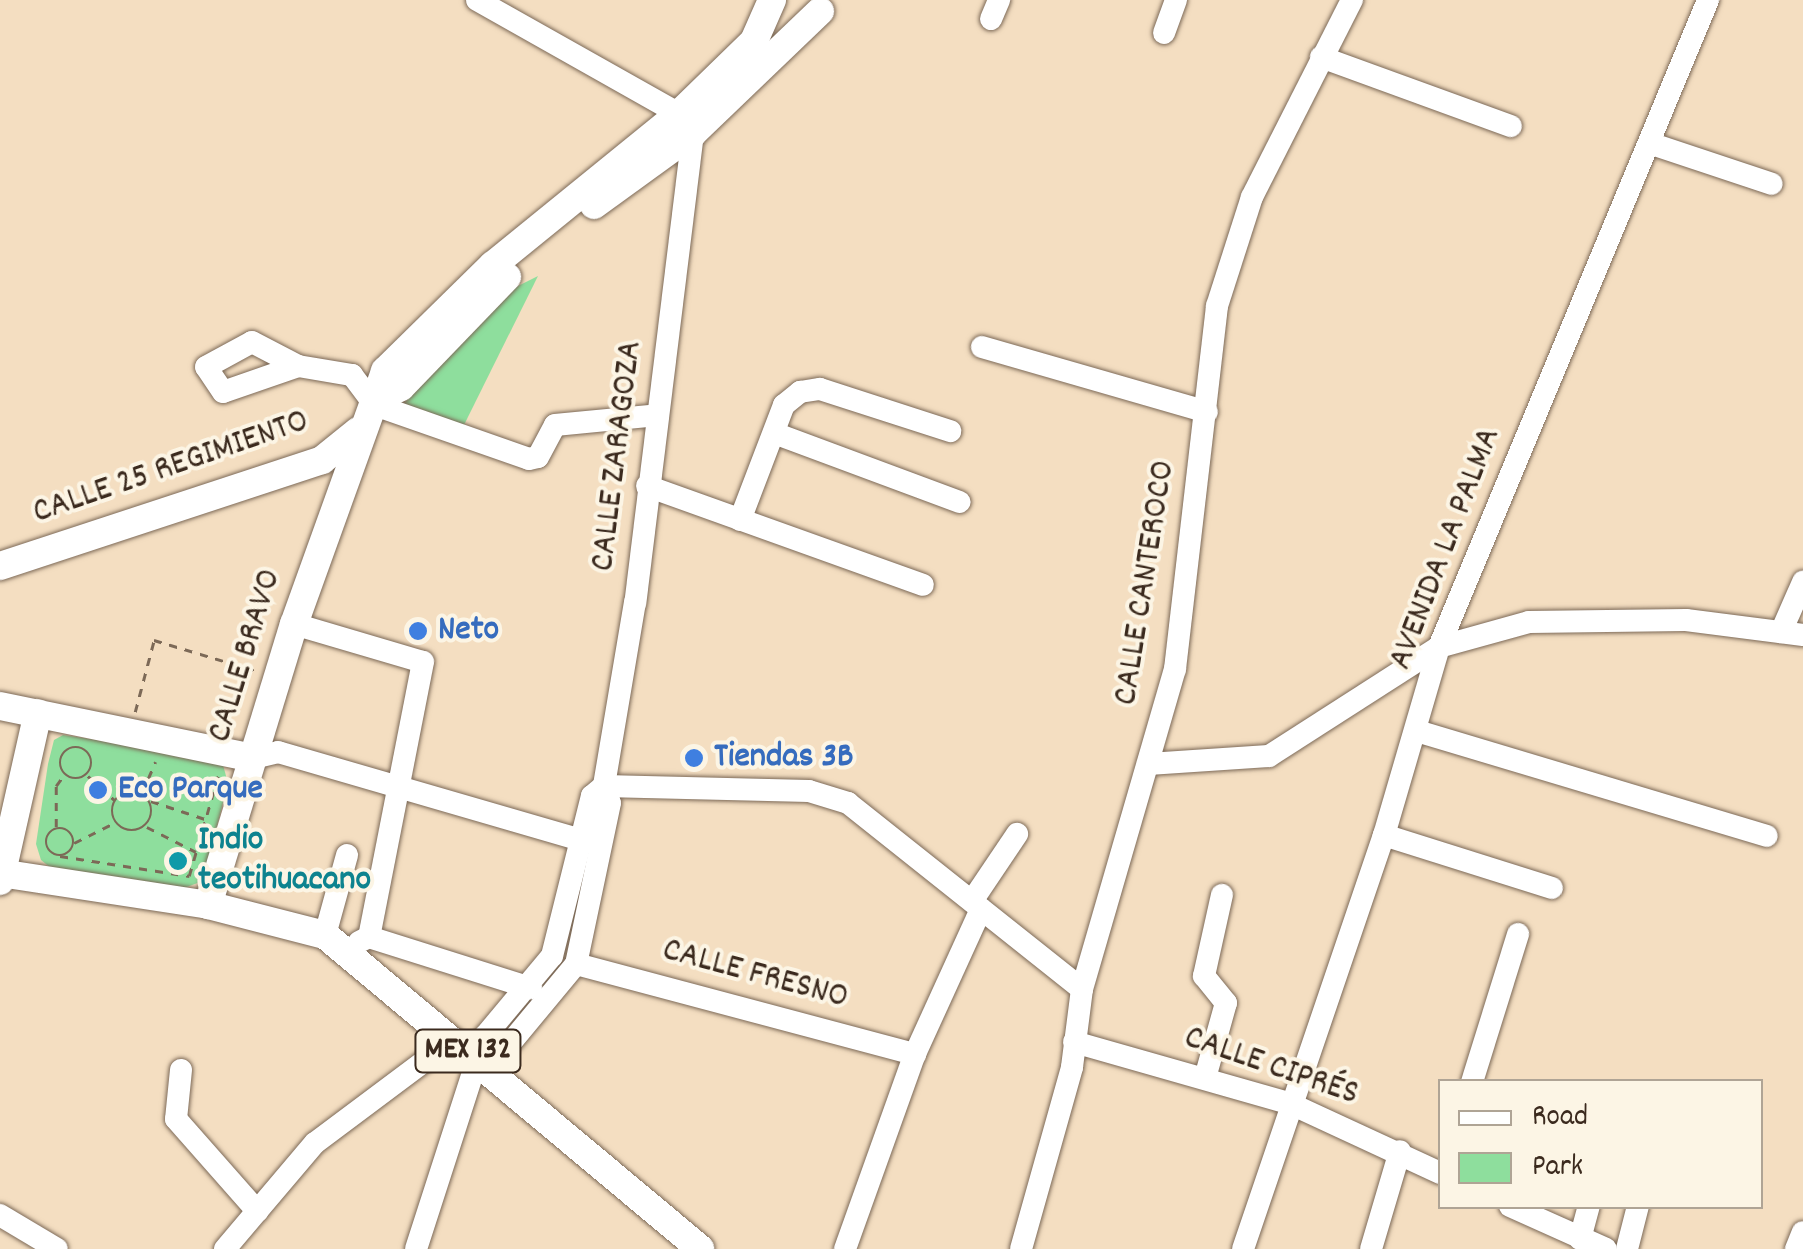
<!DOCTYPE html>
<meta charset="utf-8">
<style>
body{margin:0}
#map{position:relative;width:1803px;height:1249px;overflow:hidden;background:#f4dec1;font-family:Dekko,sans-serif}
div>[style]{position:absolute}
.green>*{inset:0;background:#8ede9d}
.path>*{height:2.5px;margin-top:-1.25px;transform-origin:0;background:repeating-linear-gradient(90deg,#7c6957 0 8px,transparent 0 16px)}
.path>.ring{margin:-1.25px;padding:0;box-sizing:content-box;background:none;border:2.5px solid #7c6957;border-radius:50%}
.roads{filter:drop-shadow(0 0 2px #7c6957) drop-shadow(0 0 2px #7c6957)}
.minor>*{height:22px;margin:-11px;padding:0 11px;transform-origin:11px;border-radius:11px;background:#fff}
.major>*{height:28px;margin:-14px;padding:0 14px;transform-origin:14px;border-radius:14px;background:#fff}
.dots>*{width:28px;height:28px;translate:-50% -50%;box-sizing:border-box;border:5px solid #fcf5e5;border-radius:50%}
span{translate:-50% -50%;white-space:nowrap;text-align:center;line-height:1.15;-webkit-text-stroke:8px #fcf5e5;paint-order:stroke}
.shield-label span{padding:2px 8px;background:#fcf5e5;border:2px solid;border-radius:8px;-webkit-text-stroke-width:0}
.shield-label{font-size:32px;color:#3b2a1e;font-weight:700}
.street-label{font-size:35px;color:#3b2a1e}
.shop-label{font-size:35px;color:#366cbe;font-weight:700}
.left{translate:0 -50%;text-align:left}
.culture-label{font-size:35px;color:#0d838f;font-weight:700}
.legend{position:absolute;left:1438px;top:1079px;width:325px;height:130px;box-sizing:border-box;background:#fcf5e5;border:2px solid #afa495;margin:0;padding:12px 18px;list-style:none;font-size:30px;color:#3b2a1e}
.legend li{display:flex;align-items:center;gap:20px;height:50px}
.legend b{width:50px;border:2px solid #afa495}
</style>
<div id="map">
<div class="green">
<i style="clip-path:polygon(538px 276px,463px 427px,401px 406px,514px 288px)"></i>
<i style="clip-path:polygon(63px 735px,206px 756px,223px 765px,228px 783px,203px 881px,184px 888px,51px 868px,41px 860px,36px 844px,48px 764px,54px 740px)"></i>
</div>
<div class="path">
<i style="left:135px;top:712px;width:74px;rotate:-75.2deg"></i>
<i style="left:154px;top:640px;width:108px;rotate:16.8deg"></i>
<i class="ring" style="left:60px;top:747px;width:29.5px;height:29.5px"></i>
<i style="left:88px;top:776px;width:36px;rotate:42deg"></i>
<i class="ring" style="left:112px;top:791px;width:37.5px;height:37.5px"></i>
<i style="left:142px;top:793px;width:34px;rotate:-67deg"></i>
<i style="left:151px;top:801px;width:57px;rotate:18.4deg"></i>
<i style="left:56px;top:827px;width:41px;rotate:-90deg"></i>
<i style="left:56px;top:786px;width:14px;rotate:-54deg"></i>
<i style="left:147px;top:827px;width:55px;rotate:27deg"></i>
<i class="ring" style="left:46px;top:828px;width:25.5px;height:25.5px"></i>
<i style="left:74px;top:843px;width:45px;rotate:-26.6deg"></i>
<i style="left:60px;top:856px;width:131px;rotate:8.8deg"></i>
<i style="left:189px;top:876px;width:104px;rotate:-73.8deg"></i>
</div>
<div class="roads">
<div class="minor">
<i style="left:477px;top:0;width:232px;rotate:29.4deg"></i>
<i style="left:679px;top:114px;width:24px;rotate:54deg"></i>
<i style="left:693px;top:133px;width:473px;rotate:97deg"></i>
<i style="left:635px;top:602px;width:187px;rotate:99.6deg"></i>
<i style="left:604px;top:786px;width:18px;rotate:71deg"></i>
<i style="left:610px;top:803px;width:165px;rotate:101.9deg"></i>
<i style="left:576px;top:964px;width:114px;rotate:129.7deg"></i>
<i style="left:503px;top:1052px;width:26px;rotate:159deg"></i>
<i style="left:991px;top:19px;width:21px;rotate:-67deg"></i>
<i style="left:1164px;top:33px;width:35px;rotate:-70deg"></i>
<i style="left:1321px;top:57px;width:202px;rotate:20deg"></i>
<i style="left:1652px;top:144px;width:126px;rotate:18.4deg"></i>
<i style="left:982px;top:347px;width:234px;rotate:16.1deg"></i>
<i style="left:298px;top:366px;width:79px;rotate:160.9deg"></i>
<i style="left:223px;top:392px;width:30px;rotate:-124deg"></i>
<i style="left:206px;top:367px;width:52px;rotate:-28.5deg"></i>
<i style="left:252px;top:342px;width:52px;rotate:27.6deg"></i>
<i style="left:298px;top:366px;width:55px;rotate:9.5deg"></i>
<i style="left:352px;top:375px;width:38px;rotate:53deg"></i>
<i style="left:375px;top:405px;width:163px;rotate:19.3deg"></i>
<i style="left:529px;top:459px;width:9px;rotate:-13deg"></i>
<i style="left:538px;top:457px;width:36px;rotate:-62deg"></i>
<i style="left:555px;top:425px;width:103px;rotate:-5.5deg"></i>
<i style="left:774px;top:433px;width:198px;rotate:20.4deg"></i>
<i style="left:647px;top:486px;width:293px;rotate:19.7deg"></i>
<i style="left:740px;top:520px;width:123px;rotate:-69.1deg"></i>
<i style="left:784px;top:405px;width:21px;rotate:-39deg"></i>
<i style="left:800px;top:392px;width:20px;rotate:-9deg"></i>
<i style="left:820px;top:389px;width:137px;rotate:17.9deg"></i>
<i style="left:294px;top:624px;width:134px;rotate:16.4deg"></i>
<i style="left:423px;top:662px;width:280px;rotate:101.1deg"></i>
<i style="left:1781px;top:632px;width:55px;rotate:-66.3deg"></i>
<i style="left:1417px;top:731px;width:365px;rotate:16.7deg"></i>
<i style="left:253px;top:758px;width:26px;rotate:-13deg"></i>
<i style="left:278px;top:752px;width:316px;rotate:16.2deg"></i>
<i style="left:1148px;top:764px;width:121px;rotate:-3.8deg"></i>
<i style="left:1269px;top:756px;width:202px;rotate:-32.7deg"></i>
<i style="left:1439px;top:647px;width:93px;rotate:-15.5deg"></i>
<i style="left:1529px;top:622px;width:157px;rotate:-0.7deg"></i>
<i style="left:1686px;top:620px;width:118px;rotate:7.3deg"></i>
<i style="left:604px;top:786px;width:205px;rotate:1.4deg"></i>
<i style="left:809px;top:791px;width:41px;rotate:17.1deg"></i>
<i style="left:848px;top:803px;width:299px;rotate:38.5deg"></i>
<i style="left:1384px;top:835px;width:176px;rotate:17.5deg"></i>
<i style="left:972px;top:901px;width:81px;rotate:-56.1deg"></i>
<i style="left:325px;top:935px;width:83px;rotate:-74.6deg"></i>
<i style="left:359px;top:942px;width:11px;rotate:-27deg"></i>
<i style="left:369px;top:937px;width:170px;rotate:17.5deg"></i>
<i style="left:576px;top:964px;width:351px;rotate:14.9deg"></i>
<i style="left:1074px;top:1042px;width:226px;rotate:15.9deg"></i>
<i style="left:1291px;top:1104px;width:164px;rotate:24.8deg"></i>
<i style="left:181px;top:1070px;width:49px;rotate:95.8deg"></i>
<i style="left:176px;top:1119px;width:123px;rotate:48.6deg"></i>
<i style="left:1205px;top:1078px;width:78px;rotate:-74.4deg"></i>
<i style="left:1226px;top:1003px;width:35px;rotate:-129deg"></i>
<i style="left:1204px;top:976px;width:83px;rotate:-77.5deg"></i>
<i style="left:1472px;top:1082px;width:155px;rotate:-72.7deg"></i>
<i style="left:1510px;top:1206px;width:105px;rotate:24.1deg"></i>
<i style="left:0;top:1215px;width:66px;rotate:30.8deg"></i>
<i style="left:1580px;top:1239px;width:34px;rotate:-75deg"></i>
<i style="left:225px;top:1249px;width:139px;rotate:-49.7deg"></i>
<i style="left:315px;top:1143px;width:174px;rotate:-36.8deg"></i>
<i style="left:416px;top:1249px;width:224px;rotate:-72.1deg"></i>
<i style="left:485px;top:1036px;width:104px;rotate:-50.1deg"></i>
<i style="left:552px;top:956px;width:165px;rotate:-76deg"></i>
<i style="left:592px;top:796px;width:16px;rotate:-40deg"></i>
<i style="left:845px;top:1249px;width:207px;rotate:-70.3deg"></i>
<i style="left:915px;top:1054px;width:159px;rotate:-65.5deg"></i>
<i style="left:1021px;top:1249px;width:189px;rotate:-74.3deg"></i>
<i style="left:1072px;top:1067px;width:79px;rotate:-82.7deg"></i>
<i style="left:1082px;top:989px;width:333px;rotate:-73.8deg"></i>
<i style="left:1175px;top:669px;width:365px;rotate:-83.4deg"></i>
<i style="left:1217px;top:306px;width:114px;rotate:-72.2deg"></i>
<i style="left:1252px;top:197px;width:221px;rotate:-63.1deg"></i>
<i style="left:1243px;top:1249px;width:437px;rotate:-71.2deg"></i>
<i style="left:1384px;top:835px;width:196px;rotate:-73.7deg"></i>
<i style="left:1439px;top:647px;width:701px;rotate:-67.42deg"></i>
<i style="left:1371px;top:1249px;width:102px;rotate:-73.5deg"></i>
<i style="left:1627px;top:1249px;width:44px;rotate:-75.7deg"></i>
<i style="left:1796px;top:1249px;width:18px;rotate:-68deg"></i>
</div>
<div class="major">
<i style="left:594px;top:205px;width:122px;rotate:-36deg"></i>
<i style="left:693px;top:133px;width:176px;rotate:-43.8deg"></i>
<i style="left:379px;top:399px;width:25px;rotate:-29deg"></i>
<i style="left:401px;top:387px;width:153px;rotate:-46.1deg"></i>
<i style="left:0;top:566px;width:339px;rotate:-18.2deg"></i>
<i style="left:322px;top:460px;width:46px;rotate:-38.9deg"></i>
<i style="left:0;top:706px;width:258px;rotate:11.6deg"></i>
<i style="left:0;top:873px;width:210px;rotate:8.7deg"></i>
<i style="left:208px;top:905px;width:121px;rotate:14.4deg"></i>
<i style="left:325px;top:935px;width:489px;rotate:39.9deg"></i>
<i style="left:0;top:881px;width:172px;rotate:-77.3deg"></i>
<i style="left:208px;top:905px;width:294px;rotate:-73deg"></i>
<i style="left:294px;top:624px;width:269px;rotate:-70.2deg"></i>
<i style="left:385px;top:371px;width:151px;rotate:-44.5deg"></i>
<i style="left:493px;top:265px;width:240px;rotate:-39.1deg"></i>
<i style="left:679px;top:114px;width:105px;rotate:-44.2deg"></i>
<i style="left:754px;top:41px;width:45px;rotate:-66.3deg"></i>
</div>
</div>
<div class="dots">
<i style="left:418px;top:631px;background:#3f7fe0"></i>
<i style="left:694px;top:758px;background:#3f7fe0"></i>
<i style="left:98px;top:790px;background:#3f7fe0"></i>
<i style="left:178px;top:861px;background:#0f9aa8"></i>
</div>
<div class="shield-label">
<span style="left:468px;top:1051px">MEX 132</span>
</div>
<div class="street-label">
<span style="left:618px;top:456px;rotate:-83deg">CALLE ZARAGOZA</span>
<span style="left:171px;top:468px;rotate:-19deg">CALLE 25 REGIMIENTO</span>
<span style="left:1446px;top:549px;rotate:-69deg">AVENIDA LA PALMA</span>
<span style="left:1146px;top:583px;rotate:-81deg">CALLE CANTEROCO</span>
<span style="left:246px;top:656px;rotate:-73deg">CALLE BRAVO</span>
<span style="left:755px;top:975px;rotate:15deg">CALLE FRESNO</span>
<span style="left:1271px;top:1067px;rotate:19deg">CALLE CIPRÉS</span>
</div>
<div class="shop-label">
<span class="left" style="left:438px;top:631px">Neto</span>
<span class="left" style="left:714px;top:758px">Tiendas 3B</span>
<span class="left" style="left:118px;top:790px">Eco Parque</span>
</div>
<div class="culture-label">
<span class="left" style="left:198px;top:861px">Indio<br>teotihuacano</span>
</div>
<ul class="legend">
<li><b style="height:12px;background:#fff"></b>Road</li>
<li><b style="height:28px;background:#8ede9d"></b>Park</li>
</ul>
</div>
